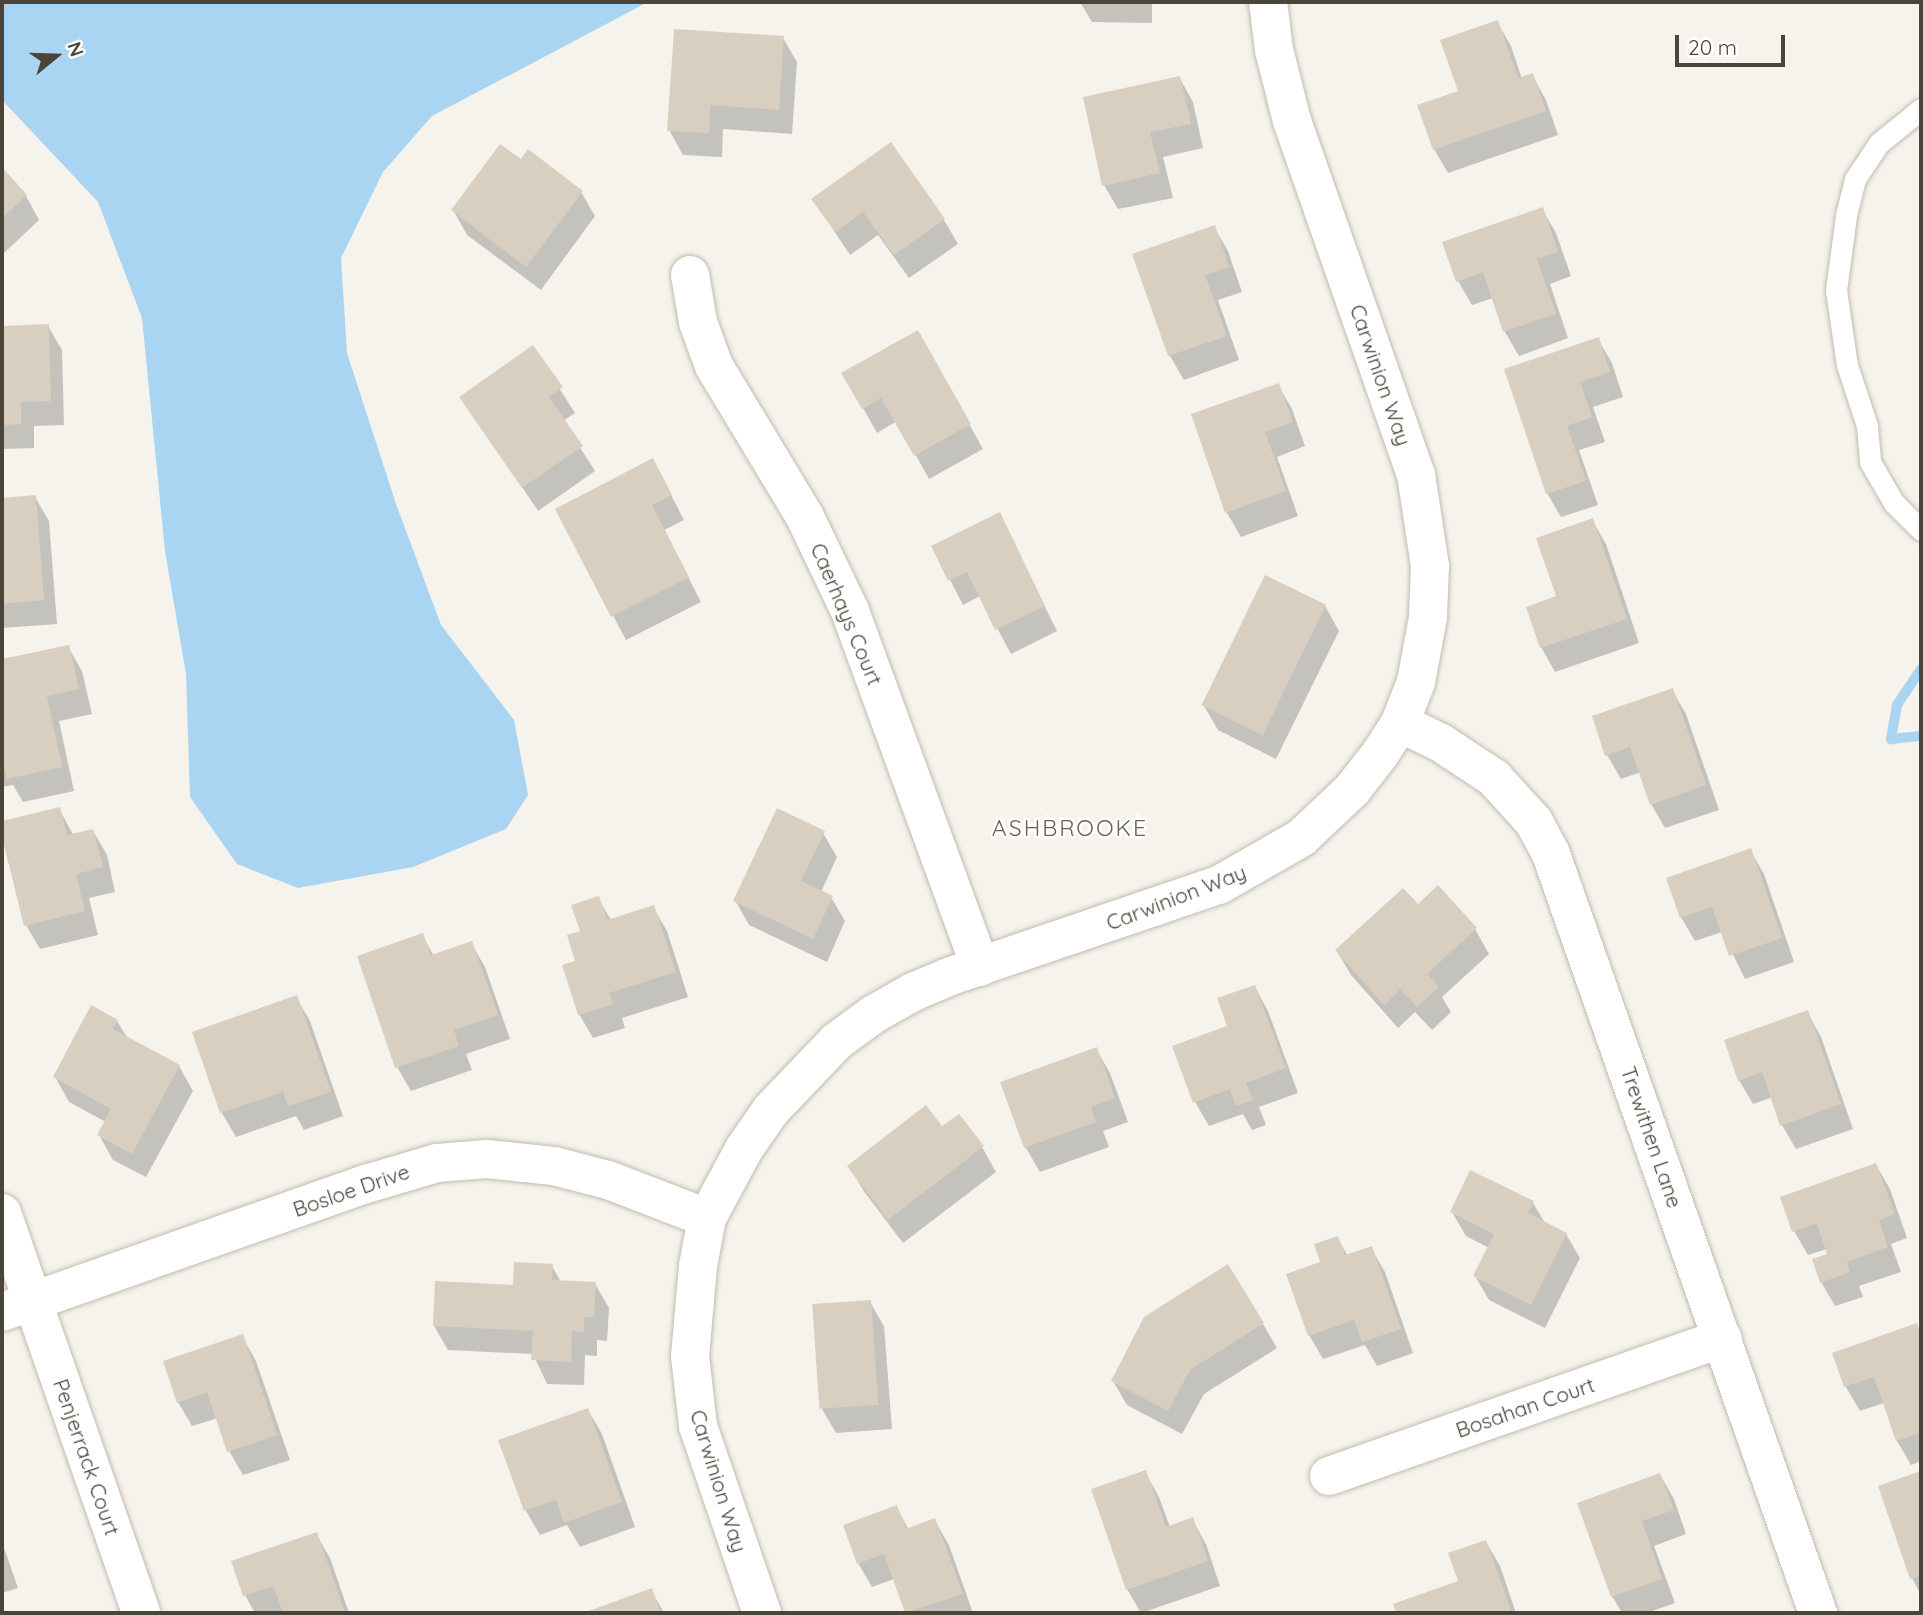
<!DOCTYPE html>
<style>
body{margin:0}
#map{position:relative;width:1923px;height:1615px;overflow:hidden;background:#f6f3ec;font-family:Quicksand,sans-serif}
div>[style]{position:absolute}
.water>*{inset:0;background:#a9d4f2}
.shadow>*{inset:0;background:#0003}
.stream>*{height:10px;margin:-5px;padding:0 5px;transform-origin:5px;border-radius:5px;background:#a9d4f2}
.building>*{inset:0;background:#d8cfc1;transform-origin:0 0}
.roads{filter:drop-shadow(0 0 2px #c2bbae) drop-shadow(0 0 2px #c2bbae)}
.lane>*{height:21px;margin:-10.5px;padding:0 10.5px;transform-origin:10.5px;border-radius:10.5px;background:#fff}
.street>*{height:38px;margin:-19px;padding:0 19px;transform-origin:19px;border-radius:19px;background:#fff}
span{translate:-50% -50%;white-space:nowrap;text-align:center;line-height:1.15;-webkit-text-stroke:5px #fff;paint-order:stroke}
.street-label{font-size:21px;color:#4b4439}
.neighbourhood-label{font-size:23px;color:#6e6250;letter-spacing:2px}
.frame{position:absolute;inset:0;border:4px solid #4b4439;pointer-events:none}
.north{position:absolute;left:21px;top:21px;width:70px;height:70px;-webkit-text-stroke:5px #fff;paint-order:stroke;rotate:71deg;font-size:19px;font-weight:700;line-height:28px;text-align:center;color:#4b4439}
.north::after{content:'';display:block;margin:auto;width:24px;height:32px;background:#4b4439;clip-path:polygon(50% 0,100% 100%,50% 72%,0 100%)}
.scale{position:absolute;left:1675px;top:35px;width:110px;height:32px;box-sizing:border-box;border:4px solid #4b4439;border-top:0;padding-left:9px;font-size:21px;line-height:24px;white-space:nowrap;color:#4b4439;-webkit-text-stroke:5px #fff;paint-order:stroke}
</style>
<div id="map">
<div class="water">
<i style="clip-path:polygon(2px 2px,648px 2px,432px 116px,383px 172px,341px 258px,347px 353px,396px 504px,441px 625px,514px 720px,528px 795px,506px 829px,413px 867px,298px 888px,237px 864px,190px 797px,186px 674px,165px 551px,142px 318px,98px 202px,2px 100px)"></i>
</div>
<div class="shadow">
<i style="clip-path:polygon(1080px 2px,1152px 2px,1152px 23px,1092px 22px)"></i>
<i style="clip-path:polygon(1497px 22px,1511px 46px,1522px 79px,1532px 75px,1546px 100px,1558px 135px,1448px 173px,1434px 149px)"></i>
<i style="clip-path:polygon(783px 38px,797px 62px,792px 134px,723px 129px,722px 157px,683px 155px,669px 130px)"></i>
<i style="clip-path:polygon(1179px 77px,1193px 102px,1203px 148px,1163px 157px,1173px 198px,1118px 209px,1104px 185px)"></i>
<i style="clip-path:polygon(2px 170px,26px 196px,39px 220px,2px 255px)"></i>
<i style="clip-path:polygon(581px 192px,595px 216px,541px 290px,467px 235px,453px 210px)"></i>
<i style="clip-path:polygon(813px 199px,944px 220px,958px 244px,909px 278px,878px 235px,850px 255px)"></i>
<i style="clip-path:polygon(1542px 209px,1556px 233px,1571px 276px,1550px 284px,1568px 338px,1519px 356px,1505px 332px,1493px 298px,1472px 305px,1458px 281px)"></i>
<i style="clip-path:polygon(1214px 227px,1228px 251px,1242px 292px,1218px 300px,1239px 360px,1184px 380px,1170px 356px,1134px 255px)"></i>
<i style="clip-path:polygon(48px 326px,62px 350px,64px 425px,34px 426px,34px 448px,2px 449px,2px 327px)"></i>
<i style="clip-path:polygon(918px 333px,983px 449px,929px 479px,897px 421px,877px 433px,844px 374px)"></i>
<i style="clip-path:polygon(1598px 339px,1612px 363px,1623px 397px,1593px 407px,1605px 442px,1579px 450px,1598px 505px,1561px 517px,1547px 493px,1506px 370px)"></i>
<i style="clip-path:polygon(533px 347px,575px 413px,563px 421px,595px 471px,538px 511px,462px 397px)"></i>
<i style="clip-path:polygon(1278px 385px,1292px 409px,1305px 446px,1277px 457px,1298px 516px,1241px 537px,1227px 513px,1193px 415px)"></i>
<i style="clip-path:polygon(666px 485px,684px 520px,664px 530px,701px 602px,626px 640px,557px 510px)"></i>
<i style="clip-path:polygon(35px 497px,49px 521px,57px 624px,2px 628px,2px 499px)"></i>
<i style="clip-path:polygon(999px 515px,1057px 631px,1011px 654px,980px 596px,963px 605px,933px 547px)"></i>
<i style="clip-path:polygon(1592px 520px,1606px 544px,1639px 643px,1555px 672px,1541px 647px,1558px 597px)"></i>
<i style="clip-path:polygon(1325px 606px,1339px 631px,1276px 759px,1218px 730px,1204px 706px)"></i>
<i style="clip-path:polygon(68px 647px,82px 671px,92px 714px,59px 721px,74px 791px,23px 802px,13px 785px,2px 787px,2px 661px)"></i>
<i style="clip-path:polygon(1672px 690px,1686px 714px,1719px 810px,1665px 828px,1651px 804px,1641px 772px,1621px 779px,1607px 755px)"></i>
<i style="clip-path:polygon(59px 809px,74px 836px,93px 831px,107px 855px,115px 892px,89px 898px,98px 935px,40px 949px,26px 925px,2px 823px)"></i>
<i style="clip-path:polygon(823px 833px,837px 857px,821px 892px,831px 897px,845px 921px,827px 962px,749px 925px,735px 900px)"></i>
<i style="clip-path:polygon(1750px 850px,1764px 874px,1794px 962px,1745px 979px,1722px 932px,1695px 941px,1681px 917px)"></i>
<i style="clip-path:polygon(598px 898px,611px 920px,653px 907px,667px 931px,688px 997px,622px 1018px,625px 1028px,593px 1038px,579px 1014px,582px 932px)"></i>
<i style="clip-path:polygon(1417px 907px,1475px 929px,1489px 954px,1442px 997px,1451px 1012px,1432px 1030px,1415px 1012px,1398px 1028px,1351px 975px,1337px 951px)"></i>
<i style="clip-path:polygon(422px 935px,434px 956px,471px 943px,485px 967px,510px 1039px,466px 1054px,472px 1070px,411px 1091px,397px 1067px)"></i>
<i style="clip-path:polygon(1255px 987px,1268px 1011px,1298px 1093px,1259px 1107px,1266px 1125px,1252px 1130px,1243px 1114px,1209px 1126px,1195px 1102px,1229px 1027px)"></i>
<i style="clip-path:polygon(296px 997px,310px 1021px,343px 1116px,304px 1130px,296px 1116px,236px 1137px,222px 1113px,194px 1033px)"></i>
<i style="clip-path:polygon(1807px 1012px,1821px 1037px,1853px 1129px,1796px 1149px,1782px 1125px,1773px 1097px,1753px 1104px,1739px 1080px)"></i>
<i style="clip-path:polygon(117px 1021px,128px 1039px,179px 1066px,193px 1091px,146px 1177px,113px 1160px,99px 1135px,106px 1122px,69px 1102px,55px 1077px)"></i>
<i style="clip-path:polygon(1096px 1049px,1110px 1073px,1128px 1122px,1103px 1131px,1109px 1147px,1040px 1172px,1026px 1148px,1002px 1083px)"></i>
<i style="clip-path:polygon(942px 1129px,982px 1147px,996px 1172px,903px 1243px,863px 1190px,849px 1166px)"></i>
<i style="clip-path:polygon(1876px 1165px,1890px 1189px,1907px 1238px,1891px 1244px,1901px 1272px,1859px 1286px,1863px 1297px,1835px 1306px,1821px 1282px,1829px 1255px,1827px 1249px,1808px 1255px,1794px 1231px)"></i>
<i style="clip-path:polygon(1533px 1203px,1545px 1223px,1566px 1234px,1580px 1258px,1545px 1328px,1489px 1300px,1475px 1276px,1489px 1248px,1466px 1236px,1452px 1212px)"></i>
<i style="clip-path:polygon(1337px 1238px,1348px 1256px,1371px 1248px,1385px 1272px,1413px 1353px,1377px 1366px,1365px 1345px,1323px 1359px,1309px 1335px,1322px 1263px)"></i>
<i style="clip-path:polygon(552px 1266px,561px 1282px,595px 1284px,609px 1308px,607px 1341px,597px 1340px,597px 1356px,585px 1355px,584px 1385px,547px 1384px,533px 1354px,448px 1350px,434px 1326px)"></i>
<i style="clip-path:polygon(870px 1302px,884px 1326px,892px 1429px,836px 1433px,822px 1409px,814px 1306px)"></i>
<i style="clip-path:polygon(1263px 1324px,1277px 1348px,1204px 1394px,1182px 1434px,1127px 1405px,1113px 1381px)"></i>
<i style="clip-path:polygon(1916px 1325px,1921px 1334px,1921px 1461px,1911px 1465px,1897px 1441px,1884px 1403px,1860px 1411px,1846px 1387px,1834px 1354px)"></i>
<i style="clip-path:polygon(242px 1336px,256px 1361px,290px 1460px,243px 1475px,229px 1451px,218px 1418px,192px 1426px,178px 1402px)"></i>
<i style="clip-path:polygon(588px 1410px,602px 1434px,635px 1527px,580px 1547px,567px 1525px,540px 1535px,526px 1511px,501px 1441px)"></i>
<i style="clip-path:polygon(1145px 1472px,1159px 1497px,1170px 1527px,1192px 1519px,1206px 1544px,1220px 1586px,1141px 1613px,1127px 1589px)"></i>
<i style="clip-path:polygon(1921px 1473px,1921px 1595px,1912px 1578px,1880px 1487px)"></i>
<i style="clip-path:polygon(1660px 1475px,1674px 1499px,1686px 1534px,1654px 1546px,1675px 1603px,1647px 1613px,1622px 1613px,1612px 1596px)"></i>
<i style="clip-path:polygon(896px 1507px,909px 1530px,935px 1521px,949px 1545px,973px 1613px,907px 1613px,894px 1579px,872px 1587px,858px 1563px)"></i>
<i style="clip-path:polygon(316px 1534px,330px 1558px,349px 1613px,255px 1613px,245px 1595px,233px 1562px)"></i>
<i style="clip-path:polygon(2px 1542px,18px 1588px,2px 1593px)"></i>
<i style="clip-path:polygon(1486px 1542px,1500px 1566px,1516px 1613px,1398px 1613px,1395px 1605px,1460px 1582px)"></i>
<i style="clip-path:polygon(651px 1590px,664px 1613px,587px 1613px)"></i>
</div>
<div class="stream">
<i style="left:1921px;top:669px;width:43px;rotate:123.7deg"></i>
<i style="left:1897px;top:705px;width:35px;rotate:100deg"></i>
<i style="left:1891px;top:739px;width:30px;rotate:-6deg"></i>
</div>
<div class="building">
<i style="clip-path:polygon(1498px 20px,1518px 78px,1533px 73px,1546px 111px,1433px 150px,1417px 105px,1458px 91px,1440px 40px)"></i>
<i style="clip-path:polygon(674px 29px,784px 36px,779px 110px,710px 105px,709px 133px,667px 131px)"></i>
<i style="clip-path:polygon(1180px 76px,1191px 124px,1150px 132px,1160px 173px,1102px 186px,1083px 97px)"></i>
<i style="clip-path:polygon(891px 142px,945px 219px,894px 255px,863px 212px,835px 232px,811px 199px)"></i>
<i style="clip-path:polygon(500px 144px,521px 159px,528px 149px,583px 191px,526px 267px,451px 210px)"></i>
<i style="clip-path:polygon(2px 167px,27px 195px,2px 218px)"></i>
<i style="clip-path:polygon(1543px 207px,1558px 252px,1537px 259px,1556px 314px,1503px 332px,1483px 272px,1456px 282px,1442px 242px)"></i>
<i style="clip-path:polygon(1215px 225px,1229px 267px,1205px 275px,1227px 336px,1168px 356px,1132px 254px)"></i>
<i style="clip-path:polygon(49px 324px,51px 401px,21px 402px,21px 424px,2px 425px,2px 326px)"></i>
<i style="clip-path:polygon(918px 330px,971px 424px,914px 456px,881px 398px,862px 409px,841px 373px)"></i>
<i style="clip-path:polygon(1599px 337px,1610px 372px,1580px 382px,1592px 417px,1567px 426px,1586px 481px,1546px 494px,1504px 369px)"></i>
<i style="clip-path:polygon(533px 345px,563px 387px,549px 397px,583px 446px,522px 488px,459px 397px)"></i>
<i style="clip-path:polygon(1279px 383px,1293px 422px,1265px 432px,1286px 491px,1225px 513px,1191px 414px)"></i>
<i style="clip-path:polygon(653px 458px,672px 495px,652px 505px,689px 577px,611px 617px,555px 509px)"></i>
<i style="clip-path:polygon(36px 495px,44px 600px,2px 604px,2px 498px)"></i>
<i style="clip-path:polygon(1000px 512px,1045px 606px,995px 630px,967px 572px,948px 581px,931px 546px)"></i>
<i style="clip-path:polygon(1593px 518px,1627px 619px,1540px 648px,1526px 607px,1556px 596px,1536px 538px)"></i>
<i style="left:1265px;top:575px;width:68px;height:145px;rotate:26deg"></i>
<i style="clip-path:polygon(69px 645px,79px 689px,47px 696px,62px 767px,7px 779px,2px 760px,2px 659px)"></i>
<i style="clip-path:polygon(1673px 688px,1706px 785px,1650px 805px,1630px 747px,1605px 756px,1592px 716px)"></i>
<i style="clip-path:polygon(60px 807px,67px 835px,93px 829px,103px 867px,76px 874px,85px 911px,24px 926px,2px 837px,2px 821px)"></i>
<i style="clip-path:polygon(777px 808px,825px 831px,801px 881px,833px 896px,813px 939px,733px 901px)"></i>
<i style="clip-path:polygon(1751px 848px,1782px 938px,1729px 956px,1712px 907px,1680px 918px,1666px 878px)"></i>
<i style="clip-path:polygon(1438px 885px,1477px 928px,1427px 974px,1439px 987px,1417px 1007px,1400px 989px,1384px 1005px,1335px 950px,1403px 888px,1418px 904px)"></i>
<i style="clip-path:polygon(599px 896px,607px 920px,654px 905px,676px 972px,609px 993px,613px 1004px,578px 1015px,562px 965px,575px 961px,567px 935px,580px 931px,571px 905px)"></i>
<i style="clip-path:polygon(423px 933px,431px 955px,472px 941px,498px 1015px,454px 1030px,459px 1046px,395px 1068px,357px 956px)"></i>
<i style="clip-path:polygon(1255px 985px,1286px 1068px,1246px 1083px,1253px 1100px,1236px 1106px,1230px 1089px,1193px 1103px,1172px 1046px,1227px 1026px,1217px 998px)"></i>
<i style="clip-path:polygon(297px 995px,331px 1092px,288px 1106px,283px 1092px,220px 1113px,192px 1032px)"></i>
<i style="clip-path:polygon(91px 1005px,118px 1020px,113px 1029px,180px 1065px,132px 1154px,97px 1135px,111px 1109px,53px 1077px)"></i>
<i style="clip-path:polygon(1808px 1010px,1841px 1104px,1780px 1126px,1762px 1072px,1738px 1081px,1724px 1040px)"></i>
<i style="clip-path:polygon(1097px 1047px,1115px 1098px,1091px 1107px,1096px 1122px,1024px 1148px,1000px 1082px)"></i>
<i style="clip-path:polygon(926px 1105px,942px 1126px,959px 1114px,984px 1146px,888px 1220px,847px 1166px)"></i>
<i style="clip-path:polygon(1876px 1163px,1895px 1214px,1879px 1220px,1888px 1247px,1847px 1262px,1850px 1272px,1820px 1283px,1812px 1259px,1827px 1254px,1817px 1223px,1792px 1232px,1780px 1197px)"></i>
<i style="clip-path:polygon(1470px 1170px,1534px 1201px,1528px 1213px,1567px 1233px,1531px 1305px,1473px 1276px,1494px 1234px,1450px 1212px)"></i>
<i style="clip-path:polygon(1338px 1236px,1345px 1255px,1372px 1246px,1401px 1329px,1362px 1342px,1354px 1320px,1308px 1336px,1286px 1274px,1320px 1262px,1314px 1244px)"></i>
<i style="clip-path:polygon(514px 1262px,553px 1264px,552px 1280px,596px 1282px,594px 1317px,584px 1317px,584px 1332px,572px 1331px,571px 1362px,531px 1360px,533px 1331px,433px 1326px,435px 1281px,513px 1285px)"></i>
<i style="clip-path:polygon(1228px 1264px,1264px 1323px,1190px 1370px,1168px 1411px,1111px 1381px,1144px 1317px)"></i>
<i style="left:871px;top:1300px;width:105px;height:59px;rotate:86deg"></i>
<i style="clip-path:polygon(1917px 1323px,1921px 1336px,1921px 1433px,1896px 1441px,1874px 1377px,1844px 1387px,1832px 1353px)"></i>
<i style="clip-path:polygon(243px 1334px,277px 1435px,227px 1452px,207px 1392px,177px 1403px,163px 1361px)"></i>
<i style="clip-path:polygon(588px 1408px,622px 1502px,564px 1523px,556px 1500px,524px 1511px,498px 1440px)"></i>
<i style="clip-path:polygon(1146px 1470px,1166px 1527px,1193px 1517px,1208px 1561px,1126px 1590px,1091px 1489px)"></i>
<i style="clip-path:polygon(1921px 1471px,1921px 1575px,1910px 1579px,1878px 1486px)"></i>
<i style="clip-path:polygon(1660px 1473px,1674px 1510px,1642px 1521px,1662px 1579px,1611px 1597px,1577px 1503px)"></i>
<i style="clip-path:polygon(897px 1505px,906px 1529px,935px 1518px,963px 1594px,905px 1613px,884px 1554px,857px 1564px,843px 1525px)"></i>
<i style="clip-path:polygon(317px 1532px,345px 1613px,283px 1613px,273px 1586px,243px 1596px,231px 1561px)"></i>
<i style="clip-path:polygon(1486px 1540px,1512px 1613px,1396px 1613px,1393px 1604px,1458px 1581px,1448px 1553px)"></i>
<i style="clip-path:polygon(652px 1588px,661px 1613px,583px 1613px)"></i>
</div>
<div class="roads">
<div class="lane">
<i style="left:1921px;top:109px;width:54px;rotate:141deg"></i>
<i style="left:1879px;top:143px;width:43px;rotate:123.7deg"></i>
<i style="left:1855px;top:179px;width:38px;rotate:104deg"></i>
<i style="left:1846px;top:216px;width:75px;rotate:97.7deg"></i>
<i style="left:1836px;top:290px;width:76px;rotate:81.7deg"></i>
<i style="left:1847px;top:365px;width:64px;rotate:71.8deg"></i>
<i style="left:1867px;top:426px;width:36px;rotate:85deg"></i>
<i style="left:1870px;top:462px;width:48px;rotate:59.7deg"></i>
<i style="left:1894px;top:503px;width:38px;rotate:45deg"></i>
</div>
<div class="street">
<i style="left:690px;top:275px;width:48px;rotate:80.3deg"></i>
<i style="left:698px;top:322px;width:47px;rotate:70deg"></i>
<i style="left:714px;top:366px;width:176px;rotate:58.9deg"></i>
<i style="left:805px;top:517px;width:104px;rotate:64.4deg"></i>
<i style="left:850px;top:611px;width:379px;rotate:69.9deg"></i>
<i style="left:1400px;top:723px;width:46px;rotate:26deg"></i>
<i style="left:1441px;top:743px;width:64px;rotate:33.4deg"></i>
<i style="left:1494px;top:778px;width:59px;rotate:47.7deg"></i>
<i style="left:1534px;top:822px;width:36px;rotate:62deg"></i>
<i style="left:1551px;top:854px;width:805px;rotate:70.62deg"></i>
<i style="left:2px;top:1213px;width:423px;rotate:70.8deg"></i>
<i style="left:2px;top:1312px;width:386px;rotate:-19.4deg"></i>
<i style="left:366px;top:1184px;width:74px;rotate:-16.5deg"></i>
<i style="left:437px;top:1163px;width:50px;rotate:-4.6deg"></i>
<i style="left:487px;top:1159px;width:67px;rotate:6deg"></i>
<i style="left:554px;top:1166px;width:56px;rotate:14.5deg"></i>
<i style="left:608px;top:1180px;width:106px;rotate:21deg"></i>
<i style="left:1329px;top:1476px;width:417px;rotate:-19.3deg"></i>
<i style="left:762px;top:1613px;width:198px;rotate:-108.9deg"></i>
<i style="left:698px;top:1426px;width:70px;rotate:-96.5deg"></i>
<i style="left:690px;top:1356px;width:90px;rotate:-84.9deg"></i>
<i style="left:698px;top:1266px;width:49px;rotate:-79.4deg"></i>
<i style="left:707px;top:1218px;width:78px;rotate:-61.8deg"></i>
<i style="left:744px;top:1149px;width:47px;rotate:-55.3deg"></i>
<i style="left:771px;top:1110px;width:95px;rotate:-46.3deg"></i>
<i style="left:837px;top:1041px;width:46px;rotate:-36.1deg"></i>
<i style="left:874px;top:1014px;width:45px;rotate:-29.4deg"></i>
<i style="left:913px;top:992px;width:38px;rotate:-23deg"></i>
<i style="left:948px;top:977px;width:286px;rotate:-18.8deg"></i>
<i style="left:1219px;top:885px;width:95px;rotate:-29.8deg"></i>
<i style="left:1301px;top:838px;width:70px;rotate:-43.3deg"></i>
<i style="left:1352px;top:790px;width:46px;rotate:-52.1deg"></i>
<i style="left:1380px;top:754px;width:37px;rotate:-57deg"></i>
<i style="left:1400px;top:723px;width:44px;rotate:-68.7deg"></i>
<i style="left:1416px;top:682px;width:66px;rotate:-79.5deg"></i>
<i style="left:1428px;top:617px;width:51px;rotate:-87.8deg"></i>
<i style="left:1430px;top:566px;width:92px;rotate:-98.7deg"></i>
<i style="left:1416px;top:475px;width:375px;rotate:-109.3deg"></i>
<i style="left:1292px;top:121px;width:73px;rotate:-104.2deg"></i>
<i style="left:1274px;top:50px;width:48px;rotate:-97.1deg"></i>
</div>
</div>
<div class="street-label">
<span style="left:1381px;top:375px;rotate:71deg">Carwinion Way</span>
<span style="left:847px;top:614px;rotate:67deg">Caerhays Court</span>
<span style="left:1176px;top:897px;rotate:-21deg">Carwinion Way</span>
<span style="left:1652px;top:1137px;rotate:71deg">Trewithen Lane</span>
<span style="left:351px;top:1190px;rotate:-19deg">Bosloe Drive</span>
<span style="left:1525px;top:1407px;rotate:-19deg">Bosahan Court</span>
<span style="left:87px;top:1457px;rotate:71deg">Penjerrack Court</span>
<span style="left:719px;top:1481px;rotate:73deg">Carwinion Way</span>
</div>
<div class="neighbourhood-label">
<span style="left:1070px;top:828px">ASHBROOKE</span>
</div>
<div class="frame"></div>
<div class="north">N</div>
<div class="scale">20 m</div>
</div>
